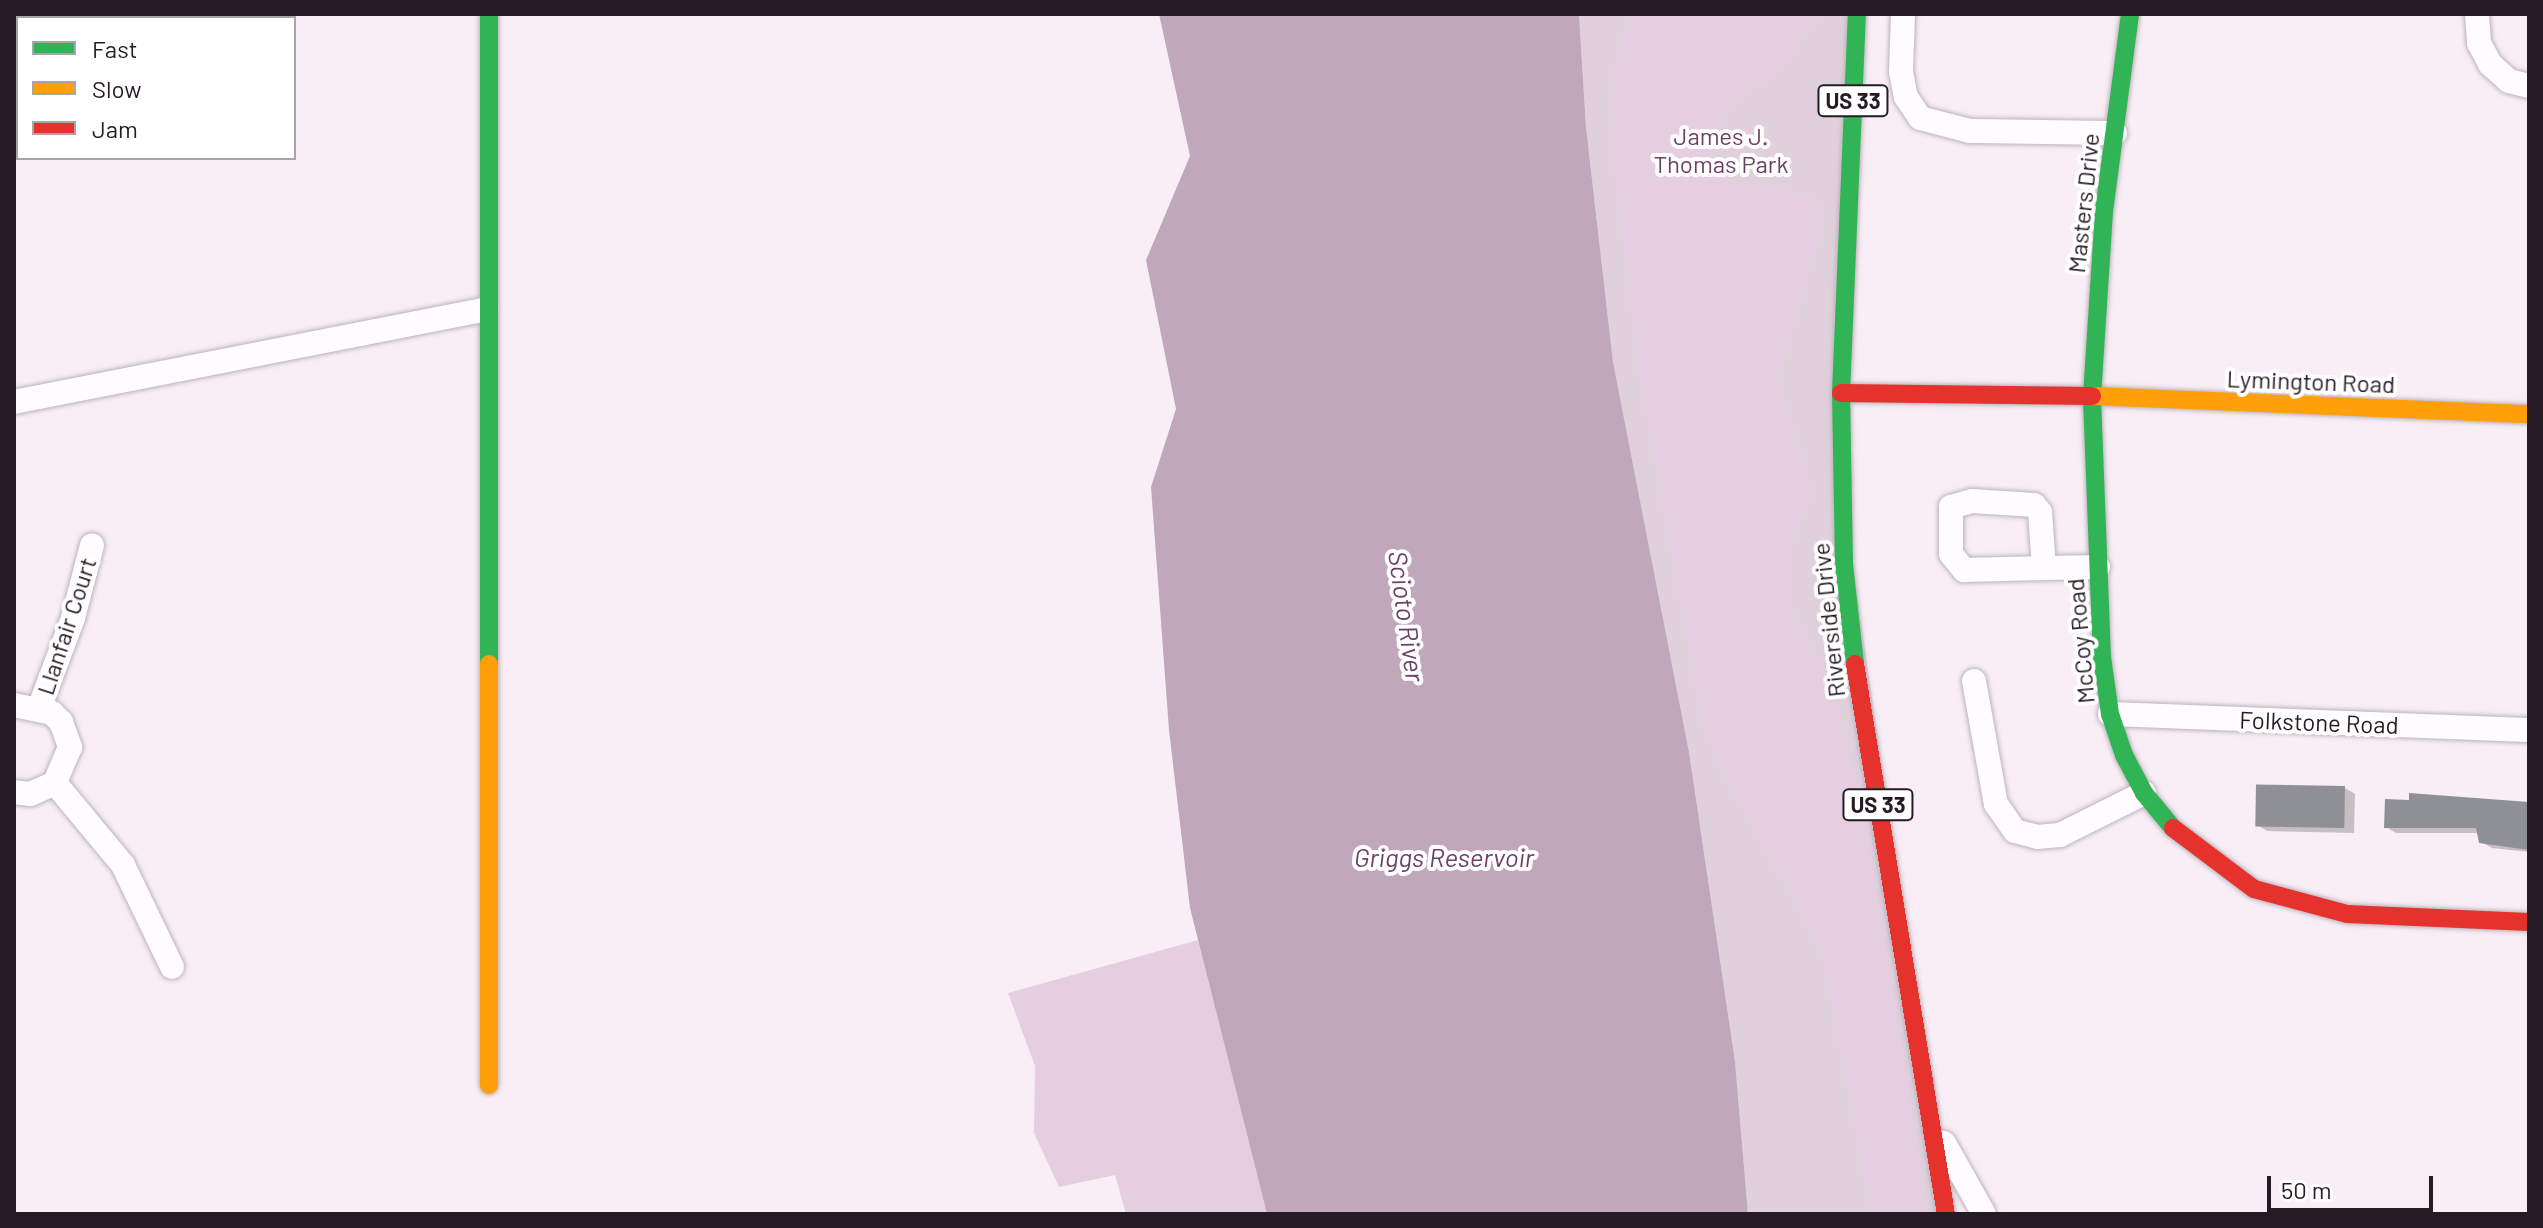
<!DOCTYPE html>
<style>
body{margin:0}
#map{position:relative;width:2543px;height:1228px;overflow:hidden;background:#f9eef6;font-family:Barlow,sans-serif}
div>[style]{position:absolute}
.green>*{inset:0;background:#e0d0dc}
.forest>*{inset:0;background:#e6cee1}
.water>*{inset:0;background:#c0a7ba}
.shadow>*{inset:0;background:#0003}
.building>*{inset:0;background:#8e9095;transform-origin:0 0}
.roads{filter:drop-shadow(0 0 2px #bdb3bb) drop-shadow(0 0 2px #bdb3bb)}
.street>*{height:24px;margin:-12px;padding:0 12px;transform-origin:12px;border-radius:12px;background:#fefcfe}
.fast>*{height:18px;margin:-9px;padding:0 9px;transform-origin:9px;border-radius:9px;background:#30b455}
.slow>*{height:18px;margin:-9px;padding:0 9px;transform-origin:9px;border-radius:9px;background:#ff9f0a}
.jam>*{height:18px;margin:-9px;padding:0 9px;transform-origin:9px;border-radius:9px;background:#e5322d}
span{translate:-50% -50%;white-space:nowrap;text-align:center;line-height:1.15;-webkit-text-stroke:8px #fff;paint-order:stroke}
.shield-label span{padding:2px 6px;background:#fff;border:2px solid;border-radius:6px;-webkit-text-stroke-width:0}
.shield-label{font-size:22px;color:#261b24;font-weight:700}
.park-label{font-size:24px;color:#6c3f64}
.street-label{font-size:24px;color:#261b24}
.water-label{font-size:26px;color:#6e4267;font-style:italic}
.frame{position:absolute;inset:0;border:16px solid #261b24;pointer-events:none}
.legend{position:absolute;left:16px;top:16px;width:280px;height:144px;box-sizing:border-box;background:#fff;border:2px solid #a8a4a7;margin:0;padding:10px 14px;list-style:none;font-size:24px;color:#261b24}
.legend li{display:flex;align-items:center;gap:16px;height:40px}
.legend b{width:40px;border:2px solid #a8a4a7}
.scale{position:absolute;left:2267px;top:1176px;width:166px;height:36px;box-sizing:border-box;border:4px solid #261b24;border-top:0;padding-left:10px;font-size:24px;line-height:28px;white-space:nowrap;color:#261b24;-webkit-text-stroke:6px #fff;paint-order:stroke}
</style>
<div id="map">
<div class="green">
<i style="clip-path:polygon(1579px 14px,1857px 14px,1841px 483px,1946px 1214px,1748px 1214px,1735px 1061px,1689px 752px,1613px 363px,1586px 127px)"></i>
</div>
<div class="forest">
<i style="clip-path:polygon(1634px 14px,1819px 14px,1780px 66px,1727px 109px,1715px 135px,1711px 160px,1731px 180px,1814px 197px,1821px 214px,1821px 230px,1777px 378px,1811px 489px,1792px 543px,1792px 614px,1828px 678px,1867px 824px,1928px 1214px,1872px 1214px,1824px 960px,1812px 929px,1721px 768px,1702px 717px,1638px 364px,1615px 165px,1611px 91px,1627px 24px)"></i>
<i style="clip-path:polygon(1198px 940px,1267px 1214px,1126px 1214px,1115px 1175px,1059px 1187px,1034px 1133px,1035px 1066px,1008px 993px)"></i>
</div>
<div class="water">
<i style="clip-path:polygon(1159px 14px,1579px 14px,1586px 127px,1613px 362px,1689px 752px,1735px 1061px,1748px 1214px,1267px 1214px,1190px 908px,1169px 730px,1151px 487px,1176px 409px,1146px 260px,1190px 156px)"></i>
</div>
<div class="shadow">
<i style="clip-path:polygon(2345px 788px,2355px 794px,2354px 833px,2267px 831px,2257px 825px)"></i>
<i style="clip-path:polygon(2529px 804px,2529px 852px,2492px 848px,2481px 842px,2479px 833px,2396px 833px,2386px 827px)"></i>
</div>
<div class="building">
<i style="left:2345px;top:786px;width:42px;height:89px;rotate:91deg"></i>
<i style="clip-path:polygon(2409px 793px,2529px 802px,2529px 850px,2479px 843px,2476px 828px,2384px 828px,2385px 799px,2409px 800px)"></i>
</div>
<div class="roads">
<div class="street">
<i style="left:1903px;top:14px;width:58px;rotate:92deg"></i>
<i style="left:1901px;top:72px;width:25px;rotate:79deg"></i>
<i style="left:1906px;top:97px;width:25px;rotate:56deg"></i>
<i style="left:1920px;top:118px;width:52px;rotate:14.6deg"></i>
<i style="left:1970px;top:131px;width:145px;rotate:0.8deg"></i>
<i style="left:2477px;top:14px;width:29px;rotate:86deg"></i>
<i style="left:2479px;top:43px;width:24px;rotate:62deg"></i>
<i style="left:2490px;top:64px;width:25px;rotate:42deg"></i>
<i style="left:2509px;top:81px;width:21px;rotate:14deg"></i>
<i style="left:14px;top:402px;width:481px;rotate:-11.1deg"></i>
<i style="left:2044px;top:568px;width:56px;rotate:-94.1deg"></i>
<i style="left:2040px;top:512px;width:9px;rotate:-131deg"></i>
<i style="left:2034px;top:505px;width:62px;rotate:-176.3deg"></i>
<i style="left:1972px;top:501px;width:22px;rotate:164deg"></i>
<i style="left:1951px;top:507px;width:47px;rotate:90deg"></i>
<i style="left:1951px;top:554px;width:21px;rotate:51deg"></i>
<i style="left:1964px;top:570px;width:80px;rotate:-1.4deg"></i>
<i style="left:2044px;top:568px;width:54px;rotate:-1.1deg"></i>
<i style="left:1974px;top:681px;width:125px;rotate:79.9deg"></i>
<i style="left:1996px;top:804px;width:33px;rotate:55deg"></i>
<i style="left:2015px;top:831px;width:23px;rotate:15deg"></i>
<i style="left:2037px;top:837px;width:23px;rotate:-5deg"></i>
<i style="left:2060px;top:835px;width:94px;rotate:-26.6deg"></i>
<i style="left:14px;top:705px;width:39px;rotate:12deg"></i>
<i style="left:52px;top:713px;width:13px;rotate:45deg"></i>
<i style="left:61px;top:722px;width:27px;rotate:70deg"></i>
<i style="left:70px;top:747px;width:39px;rotate:113deg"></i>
<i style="left:55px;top:783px;width:27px;rotate:156deg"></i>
<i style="left:30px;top:794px;width:16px;rotate:-173deg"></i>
<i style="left:40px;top:706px;width:94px;rotate:-69.4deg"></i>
<i style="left:73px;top:618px;width:75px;rotate:-75.4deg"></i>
<i style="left:2110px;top:714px;width:419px;rotate:2.2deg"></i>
<i style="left:55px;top:783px;width:107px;rotate:50.3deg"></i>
<i style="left:123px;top:865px;width:113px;rotate:64.3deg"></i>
<i style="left:1944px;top:1143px;width:81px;rotate:60.6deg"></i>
</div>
<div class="fast">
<i style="left:489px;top:14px;width:650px;rotate:90deg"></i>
<i style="left:2130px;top:14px;width:199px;rotate:97.5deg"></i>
<i style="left:2104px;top:211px;width:187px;rotate:93.7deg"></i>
<i style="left:2092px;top:398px;width:259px;rotate:87.8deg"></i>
<i style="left:2102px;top:657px;width:58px;rotate:82deg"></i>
<i style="left:2110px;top:714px;width:43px;rotate:71.1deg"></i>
<i style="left:2124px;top:755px;width:43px;rotate:62.2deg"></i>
<i style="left:2144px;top:793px;width:45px;rotate:50.4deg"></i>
<i style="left:1855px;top:664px;width:101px;rotate:-96.3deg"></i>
<i style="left:1844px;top:564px;width:171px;rotate:-91deg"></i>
<i style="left:1841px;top:393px;width:379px;rotate:-87.6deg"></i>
</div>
<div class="slow">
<i style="left:2092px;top:396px;width:437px;rotate:2.4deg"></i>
<i style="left:489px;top:664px;width:421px;rotate:90deg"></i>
</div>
<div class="jam">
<i style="left:1841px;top:393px;width:251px;rotate:0.7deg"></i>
<i style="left:1855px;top:664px;width:557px;rotate:80.61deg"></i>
<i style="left:2173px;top:828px;width:101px;rotate:37deg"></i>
<i style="left:2254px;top:889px;width:96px;rotate:15deg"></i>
<i style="left:2347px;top:914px;width:182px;rotate:2.5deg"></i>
</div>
</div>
<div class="shield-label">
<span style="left:1853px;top:101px">US 33</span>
<span style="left:1878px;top:805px">US 33</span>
</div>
<div class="park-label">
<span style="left:1721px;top:150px">James J.<br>Thomas Park</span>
</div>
<div class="street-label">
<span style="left:2083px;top:203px;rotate:-84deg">Masters Drive</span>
<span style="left:2311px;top:381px;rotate:2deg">Lymington Road</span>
<span style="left:1828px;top:620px;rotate:-96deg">Riverside Drive</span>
<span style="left:66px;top:626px;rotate:-72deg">Llanfair Court</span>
<span style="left:2080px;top:641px;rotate:-95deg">McCoy Road</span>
<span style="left:2319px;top:722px;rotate:2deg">Folkstone Road</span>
</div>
<div class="water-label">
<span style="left:1407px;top:616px;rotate:82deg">Scioto River</span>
<span style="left:1444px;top:857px">Griggs Reservoir</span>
</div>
<div class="frame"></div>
<ul class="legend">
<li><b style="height:10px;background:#30b455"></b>Fast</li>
<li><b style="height:10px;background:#ff9f0a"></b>Slow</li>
<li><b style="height:10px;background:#e5322d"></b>Jam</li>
</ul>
<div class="scale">50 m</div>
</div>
